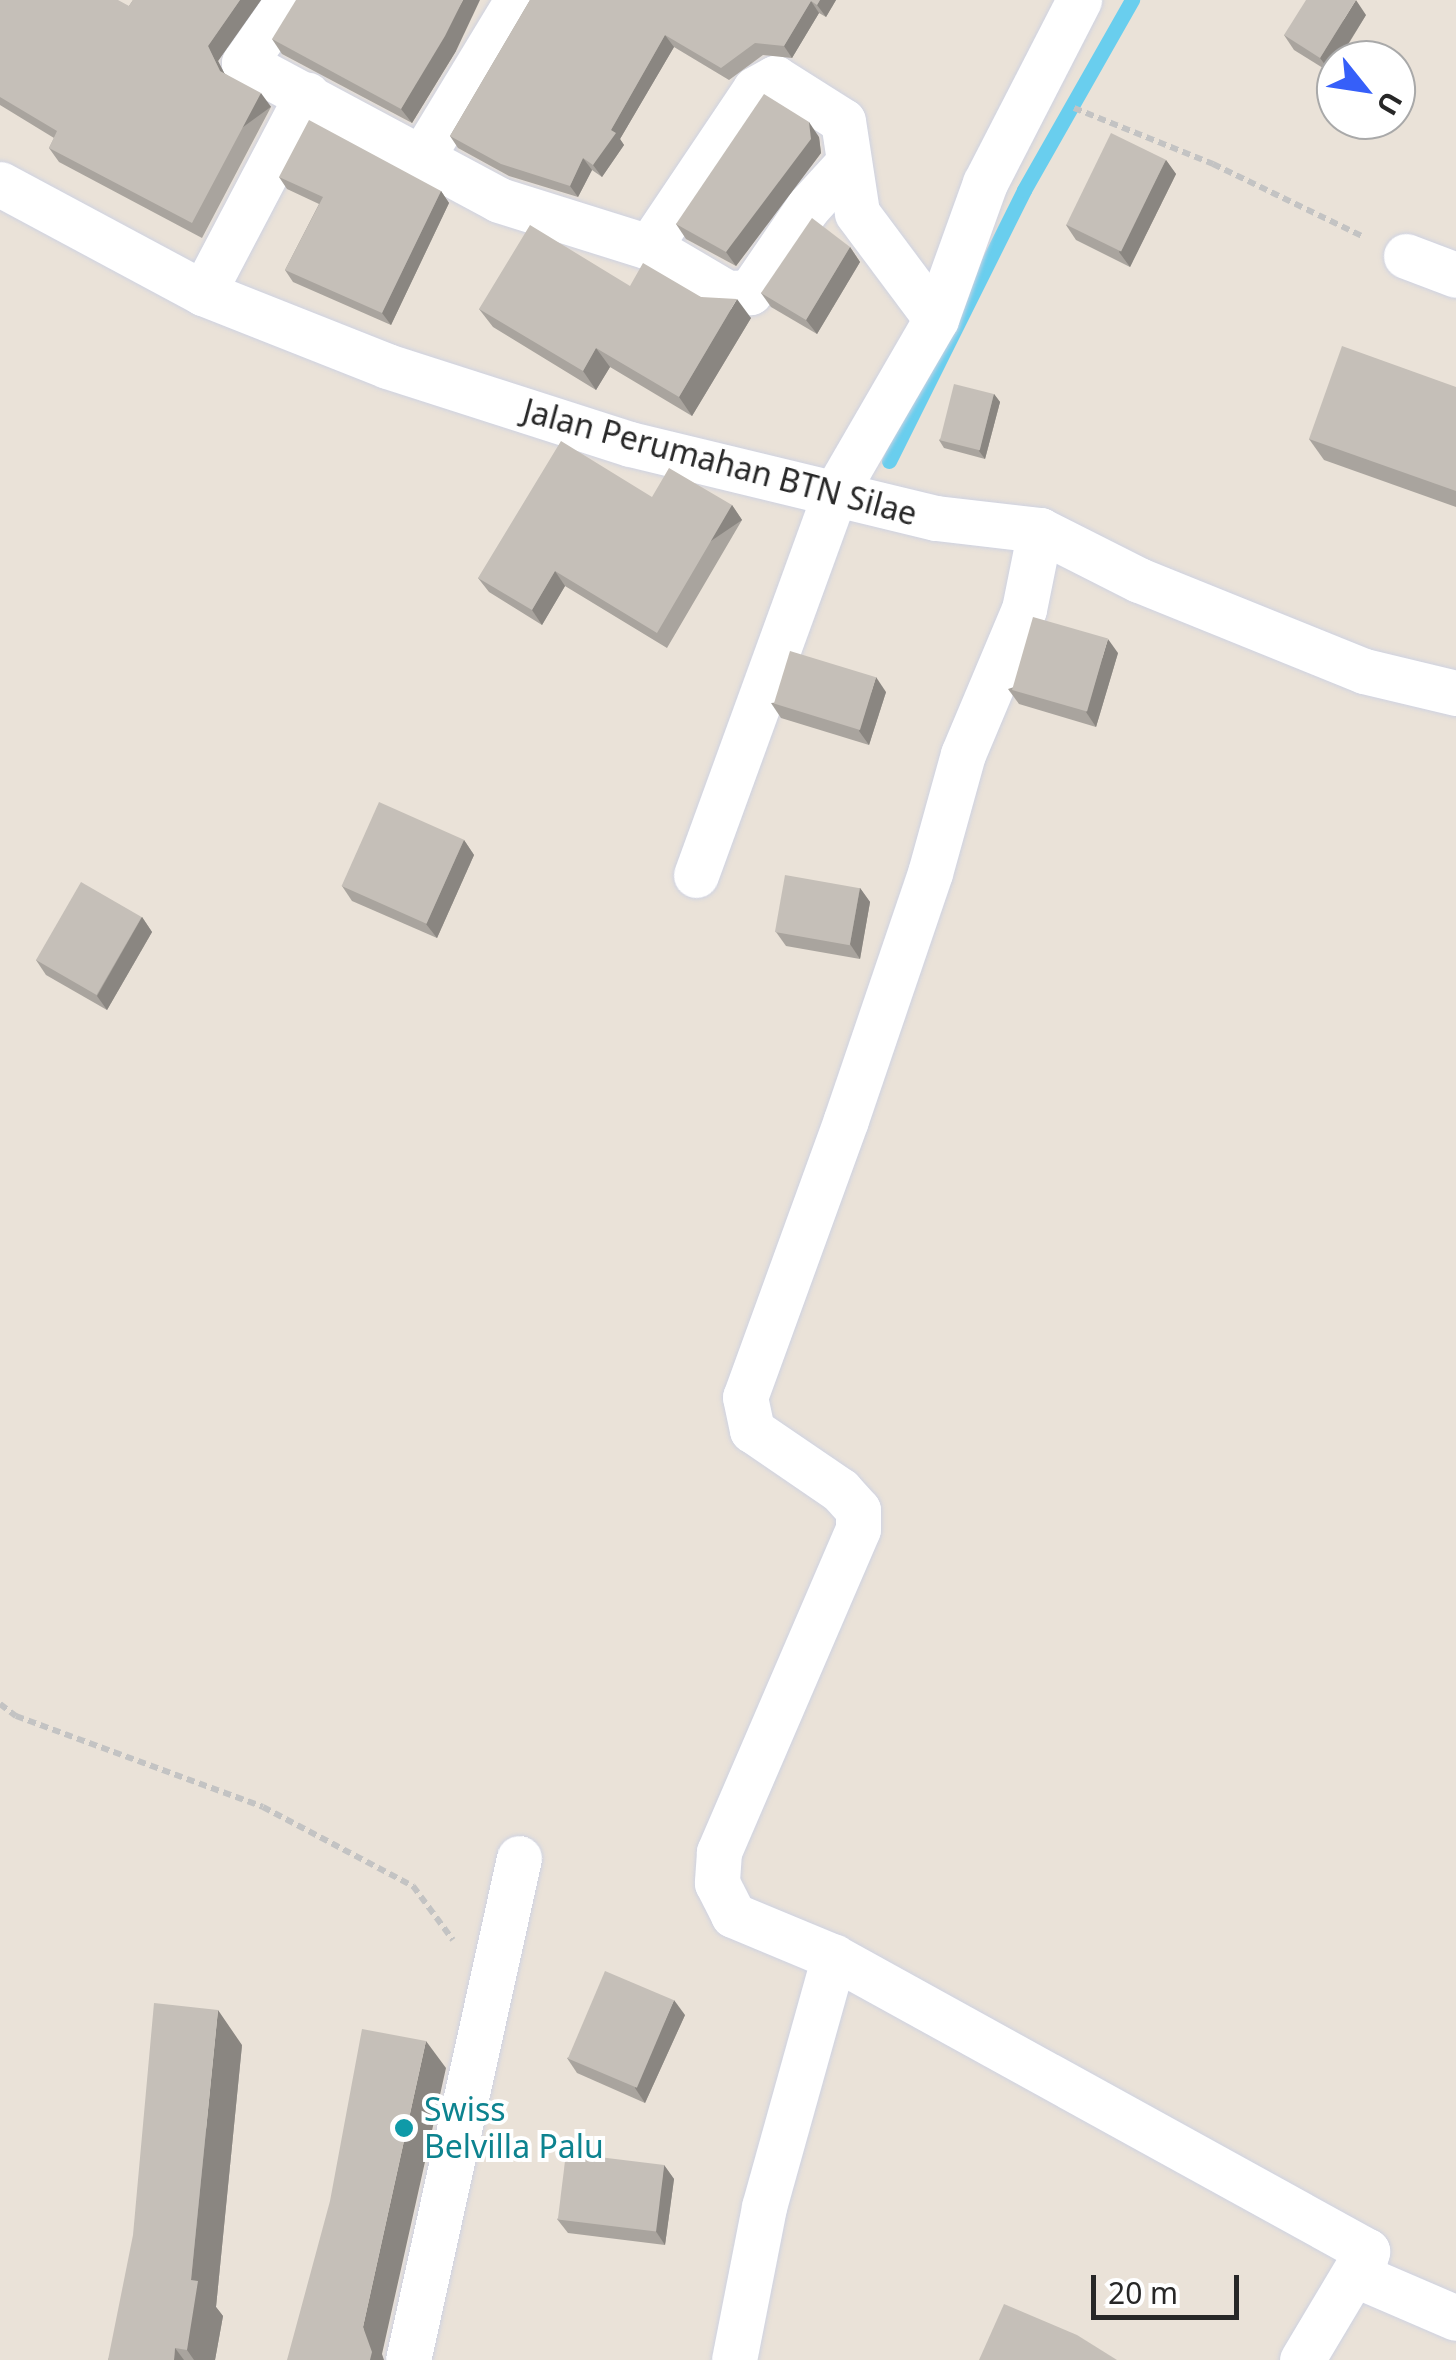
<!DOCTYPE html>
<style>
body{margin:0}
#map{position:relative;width:1456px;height:2360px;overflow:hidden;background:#eae2d8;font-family:"Noto Sans",sans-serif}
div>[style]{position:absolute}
.stream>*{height:15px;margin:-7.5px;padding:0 7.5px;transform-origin:7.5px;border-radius:7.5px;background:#69ceee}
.path>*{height:6px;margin-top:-3px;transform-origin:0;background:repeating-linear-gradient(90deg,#c3c3c3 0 8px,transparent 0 13px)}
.roads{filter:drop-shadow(0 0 2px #ced2e1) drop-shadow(0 0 2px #ced2e1)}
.street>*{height:45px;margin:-22.5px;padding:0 22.5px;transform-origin:22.5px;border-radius:22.5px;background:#fff}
.wall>*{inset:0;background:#a9a49e}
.shaded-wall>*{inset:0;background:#8a8681;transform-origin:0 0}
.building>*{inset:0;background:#c5bfb8;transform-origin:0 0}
.dots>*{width:28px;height:28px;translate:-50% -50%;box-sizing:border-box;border:5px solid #fff;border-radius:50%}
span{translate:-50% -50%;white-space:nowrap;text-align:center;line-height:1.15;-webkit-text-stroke:8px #fff;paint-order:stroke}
.street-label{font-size:32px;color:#272727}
.culture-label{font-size:32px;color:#0d838f}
.left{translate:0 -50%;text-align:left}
.north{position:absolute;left:1316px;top:40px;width:100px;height:100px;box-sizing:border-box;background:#fff;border:2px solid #a9a9a9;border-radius:50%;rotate:120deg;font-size:28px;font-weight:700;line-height:40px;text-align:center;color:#272727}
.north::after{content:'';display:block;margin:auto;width:35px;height:45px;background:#365ff9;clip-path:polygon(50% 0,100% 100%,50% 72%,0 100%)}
.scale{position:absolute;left:1091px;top:2275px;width:148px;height:45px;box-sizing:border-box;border:5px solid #272727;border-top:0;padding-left:12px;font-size:30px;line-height:35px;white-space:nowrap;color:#272727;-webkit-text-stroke:8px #fff;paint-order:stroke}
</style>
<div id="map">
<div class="stream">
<i style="left:889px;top:461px;width:303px;rotate:-63.5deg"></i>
<i style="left:1024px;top:190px;width:219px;rotate:-60.4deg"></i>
</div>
<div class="path">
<i style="left:1074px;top:108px;width:150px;rotate:21.9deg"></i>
<i style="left:1213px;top:164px;width:168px;rotate:25.8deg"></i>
<i style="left:0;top:1704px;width:20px;rotate:37deg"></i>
<i style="left:16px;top:1716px;width:263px;rotate:20.2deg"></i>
<i style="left:263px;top:1807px;width:170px;rotate:27.8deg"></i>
<i style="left:413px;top:1886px;width:67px;rotate:53.5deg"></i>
</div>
<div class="roads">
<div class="street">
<i style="left:288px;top:0;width:77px;rotate:124.9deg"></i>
<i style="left:244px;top:63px;width:289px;rotate:28.2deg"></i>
<i style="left:499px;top:200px;width:157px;rotate:17.4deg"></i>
<i style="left:649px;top:247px;width:91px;rotate:30.5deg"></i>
<i style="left:727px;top:293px;width:23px;rotate:-2deg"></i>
<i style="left:750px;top:292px;width:103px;rotate:-55.7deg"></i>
<i style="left:808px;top:207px;width:59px;rotate:-47.7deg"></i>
<i style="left:422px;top:157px;width:184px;rotate:-58.8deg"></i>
<i style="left:0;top:184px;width:230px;rotate:28.2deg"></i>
<i style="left:203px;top:293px;width:198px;rotate:21.6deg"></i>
<i style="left:387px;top:366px;width:255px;rotate:17.8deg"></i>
<i style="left:630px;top:444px;width:315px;rotate:13.6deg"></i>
<i style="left:936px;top:518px;width:105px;rotate:6.6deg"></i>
<i style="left:1040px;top:530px;width:111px;rotate:26.8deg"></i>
<i style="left:1139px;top:580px;width:243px;rotate:22deg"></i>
<i style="left:1364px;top:671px;width:95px;rotate:13.4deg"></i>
<i style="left:649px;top:247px;width:190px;rotate:-56.1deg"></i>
<i style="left:755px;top:89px;width:23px;rotate:-29deg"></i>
<i style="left:775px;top:78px;width:80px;rotate:32.3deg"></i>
<i style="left:843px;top:121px;width:93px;rotate:81.3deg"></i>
<i style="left:857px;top:213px;width:132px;rotate:53.3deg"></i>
<i style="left:1406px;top:256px;width:53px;rotate:20.8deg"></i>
<i style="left:203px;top:293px;width:224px;rotate:-62.3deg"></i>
<i style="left:1040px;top:530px;width:81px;rotate:101.4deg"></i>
<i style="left:1024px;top:609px;width:157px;rotate:112.8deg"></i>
<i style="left:963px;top:754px;width:123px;rotate:105.5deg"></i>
<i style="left:930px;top:873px;width:261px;rotate:108.8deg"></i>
<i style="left:846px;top:1120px;width:295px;rotate:110deg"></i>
<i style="left:745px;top:1397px;width:34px;rotate:78deg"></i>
<i style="left:752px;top:1430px;width:107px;rotate:34.3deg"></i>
<i style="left:840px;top:1490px;width:27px;rotate:48deg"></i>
<i style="left:858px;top:1510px;width:19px;rotate:90deg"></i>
<i style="left:858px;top:1529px;width:352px;rotate:113.3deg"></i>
<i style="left:719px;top:1852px;width:31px;rotate:94deg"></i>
<i style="left:717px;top:1883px;width:36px;rotate:63deg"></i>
<i style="left:733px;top:1915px;width:109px;rotate:22.6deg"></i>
<i style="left:834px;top:1957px;width:609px;rotate:28.88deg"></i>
<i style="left:696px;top:875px;width:404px;rotate:-70deg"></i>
<i style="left:834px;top:495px;width:203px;rotate:-59.9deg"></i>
<i style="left:936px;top:319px;width:145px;rotate:-70.2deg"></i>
<i style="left:985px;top:183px;width:206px;rotate:-62.8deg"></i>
<i style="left:1367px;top:2251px;width:27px;rotate:103deg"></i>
<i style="left:1361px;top:2277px;width:103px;rotate:23.3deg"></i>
<i style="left:408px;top:2360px;width:514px;rotate:-77.53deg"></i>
<i style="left:734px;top:2360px;width:156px;rotate:-78.9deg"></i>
<i style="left:764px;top:2207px;width:260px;rotate:-74.4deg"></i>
<i style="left:1302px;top:2360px;width:127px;rotate:-59.2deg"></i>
</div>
</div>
<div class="wall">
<i style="clip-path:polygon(0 0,129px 6px,133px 0,261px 0,218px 61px,224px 73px,271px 107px,202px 238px,59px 162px,49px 148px,54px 138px,0 105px)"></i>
<i style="clip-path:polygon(530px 0,836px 0,826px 17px,819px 13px,792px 58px,763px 55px,729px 80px,674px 47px,620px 139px,624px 145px,602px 177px,592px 170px,578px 197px,509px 176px,458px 148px,450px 136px)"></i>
<i style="clip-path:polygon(1366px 15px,1331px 73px,1294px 50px,1284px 35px)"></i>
<i style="clip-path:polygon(272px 39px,456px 51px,412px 123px,282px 54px)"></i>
<i style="clip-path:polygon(819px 137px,821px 153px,736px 266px,686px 239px,676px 224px)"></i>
<i style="clip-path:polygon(1166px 160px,1176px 174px,1130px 267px,1076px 240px,1066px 225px)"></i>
<i style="clip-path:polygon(279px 177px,441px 191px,449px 203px,391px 325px,293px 282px,285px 270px,319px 204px,287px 189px)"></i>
<i style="clip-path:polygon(850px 247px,860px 262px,817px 334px,771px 307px,761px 293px)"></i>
<i style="clip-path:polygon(630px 286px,701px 297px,751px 318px,692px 416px,610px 367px,596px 390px,493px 327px,479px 309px)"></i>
<i style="clip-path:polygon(1456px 387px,1456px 507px,1324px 460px,1309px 439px)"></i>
<i style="clip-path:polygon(994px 394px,1000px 402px,985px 459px,944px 448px,939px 440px)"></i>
<i style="clip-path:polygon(652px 497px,732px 505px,742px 520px,667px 648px,565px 586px,542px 625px,489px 592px,478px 578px)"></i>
<i style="clip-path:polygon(1118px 653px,1096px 727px,1019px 704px,1008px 689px)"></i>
<i style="clip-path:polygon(886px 692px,869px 745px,781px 718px,771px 703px)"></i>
<i style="clip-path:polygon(464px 840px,474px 855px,437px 938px,352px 901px,342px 886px)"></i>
<i style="clip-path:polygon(860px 888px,870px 902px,860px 959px,786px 946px,776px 932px)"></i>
<i style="clip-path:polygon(142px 917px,152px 932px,107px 1010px,46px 975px,36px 960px)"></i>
<i style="clip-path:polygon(685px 2015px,645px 2103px,577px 2073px,567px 2058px)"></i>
<i style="clip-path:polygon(242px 2045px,216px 2307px,223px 2316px,215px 2360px,108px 2360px)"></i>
<i style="clip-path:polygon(664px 2165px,674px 2179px,665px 2245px,568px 2233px,557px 2219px)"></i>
</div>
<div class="shaded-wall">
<i style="clip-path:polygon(240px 0,261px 0,218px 61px,231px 86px,220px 71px,208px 46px)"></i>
<i style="clip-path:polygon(463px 0,480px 0,456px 51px,412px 123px,401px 109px)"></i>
<i style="clip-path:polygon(820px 0,836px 0,826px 17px,817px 5px)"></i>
<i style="clip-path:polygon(1356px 0,1366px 15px,1338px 60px,1336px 60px,1336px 64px,1331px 73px,1320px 58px)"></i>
<i style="clip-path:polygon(811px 1px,819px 13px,792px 58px,784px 46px)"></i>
<i style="clip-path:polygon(665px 35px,674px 47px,620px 139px,624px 145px,602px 177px,593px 165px,611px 130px)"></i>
<i style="left:261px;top:93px;width:17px;height:147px;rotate:54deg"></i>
<i style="clip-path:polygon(809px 122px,819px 137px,821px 153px,736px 266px,726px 252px)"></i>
<i style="clip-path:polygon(583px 158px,592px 170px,578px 197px,570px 186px)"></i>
<i style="clip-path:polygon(1166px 160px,1176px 174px,1130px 267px,1119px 252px)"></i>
<i style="clip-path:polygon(441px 191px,449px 203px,391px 325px,382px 313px)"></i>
<i style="clip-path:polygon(850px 247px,860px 262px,817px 334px,806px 320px)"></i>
<i style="clip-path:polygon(737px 299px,751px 318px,692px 416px,679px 397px)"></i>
<i style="clip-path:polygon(596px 348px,610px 367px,596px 390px,583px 371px)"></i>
<i style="clip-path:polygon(994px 394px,1000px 402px,985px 459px,979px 451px)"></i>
<i style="left:732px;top:505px;width:18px;height:148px;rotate:56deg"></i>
<i style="clip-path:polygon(555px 571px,565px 586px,542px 625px,532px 610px)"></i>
<i style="clip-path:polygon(1108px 639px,1118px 653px,1096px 727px,1086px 712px)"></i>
<i style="clip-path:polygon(876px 677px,886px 692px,869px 745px,859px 731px)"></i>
<i style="clip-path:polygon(464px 840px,474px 855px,437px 938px,426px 924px)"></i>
<i style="clip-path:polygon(860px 888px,870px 902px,860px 959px,850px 944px)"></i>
<i style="clip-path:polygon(142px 917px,152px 932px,107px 1010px,97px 996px)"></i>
<i style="clip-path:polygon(674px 2000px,685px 2015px,645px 2103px,635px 2088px)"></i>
<i style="clip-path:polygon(218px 2010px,242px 2045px,216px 2307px,223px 2316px,215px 2360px,194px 2360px,187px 2350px,191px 2280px)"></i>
<i style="clip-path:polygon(426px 2041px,446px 2068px,382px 2354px,384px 2360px,370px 2360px,363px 2327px)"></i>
<i style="clip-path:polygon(664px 2165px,674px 2179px,665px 2245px,655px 2230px)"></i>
<i style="clip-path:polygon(175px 2348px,184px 2360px,174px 2360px)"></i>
</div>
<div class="building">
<i style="clip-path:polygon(0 0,118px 0,129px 6px,133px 0,240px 0,208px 46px,220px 71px,261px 93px,192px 223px,49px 148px,57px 131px,0 97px)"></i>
<i style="clip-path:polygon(296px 0,463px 0,445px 36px,401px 109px,272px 39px)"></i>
<i style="clip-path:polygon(530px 0,820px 0,817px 5px,811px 1px,784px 46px,755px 43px,721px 68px,665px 35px,611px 130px,616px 133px,593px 165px,583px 158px,570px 186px,501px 164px,450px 136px)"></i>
<i style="clip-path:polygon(1306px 0,1356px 0,1320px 58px,1284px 35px)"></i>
<i style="clip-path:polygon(764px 94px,809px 122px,811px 139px,726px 252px,676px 224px)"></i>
<i style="clip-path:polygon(309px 120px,441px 191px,382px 313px,285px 270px,323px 197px,279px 177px)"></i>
<i style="left:1111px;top:133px;width:61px;height:102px;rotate:26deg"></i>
<i style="clip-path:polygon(812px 218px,850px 247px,806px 320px,761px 293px)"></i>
<i style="clip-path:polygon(530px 225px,630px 286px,643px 263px,701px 297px,737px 299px,679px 397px,596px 348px,583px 371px,479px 309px)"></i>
<i style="clip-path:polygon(1342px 346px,1456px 387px,1456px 491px,1309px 439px)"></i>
<i style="left:954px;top:384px;width:41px;height:58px;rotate:14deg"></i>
<i style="clip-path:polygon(561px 441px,652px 497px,669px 468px,732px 505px,657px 633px,555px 571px,532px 610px,478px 578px)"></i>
<i style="left:1033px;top:617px;width:78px;height:76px;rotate:16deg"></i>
<i style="left:790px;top:651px;width:90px;height:55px;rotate:17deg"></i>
<i style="left:379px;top:802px;width:93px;height:92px;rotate:24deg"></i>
<i style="left:785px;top:875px;width:76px;height:58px;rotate:10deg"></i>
<i style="left:81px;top:882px;width:70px;height:90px;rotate:30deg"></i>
<i style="left:605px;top:1971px;width:75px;height:95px;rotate:23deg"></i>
<i style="clip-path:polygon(154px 2003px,218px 2010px,191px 2280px,198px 2281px,187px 2350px,175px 2348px,174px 2360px,108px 2360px,133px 2235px)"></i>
<i style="clip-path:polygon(362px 2029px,426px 2041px,363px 2327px,372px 2352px,370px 2360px,287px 2360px,330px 2201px)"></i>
<i style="left:566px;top:2153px;width:99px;height:67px;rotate:7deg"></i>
<i style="clip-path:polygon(1004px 2304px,1077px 2335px,1117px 2360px,979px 2360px)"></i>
</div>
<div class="dots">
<i style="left:404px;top:2128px;background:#0f9aa8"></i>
</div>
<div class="street-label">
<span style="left:720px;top:462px;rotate:15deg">Jalan Perumahan BTN Silae</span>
</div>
<div class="culture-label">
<span class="left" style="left:424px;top:2128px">Swiss<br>Belvilla Palu</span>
</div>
<div class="north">U</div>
<div class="scale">20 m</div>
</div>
